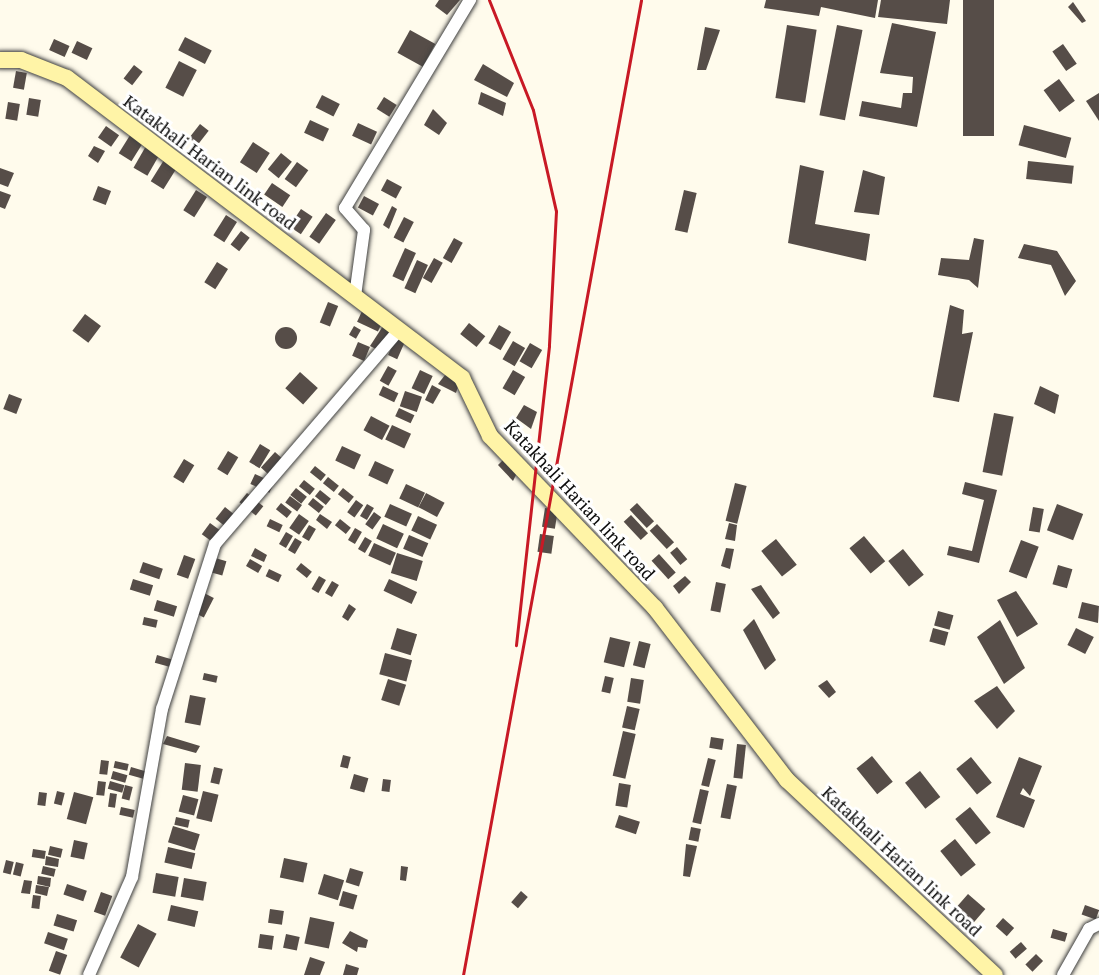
<!DOCTYPE html>
<style>
body{margin:0}
#map{position:relative;width:1099px;height:975px;overflow:hidden;background:#fffbec;font-family:"PT Serif",serif}
div>[style]{position:absolute}
.building>*{inset:0;background:#564d48;transform-origin:0 0}
.round{border-radius:50%}
.roads{filter:drop-shadow(0 0 2px #3f3f3f) drop-shadow(0 0 2px #3f3f3f)}
.street>*{height:12px;margin:-6px;padding:0 6px;transform-origin:6px;border-radius:6px;background:#fff}
.secondary>*{height:16px;margin:-8px;padding:0 8px;transform-origin:8px;border-radius:8px;background:#fff4a7}
.rail>*{height:3px;margin:-1.5px;padding:0 1.5px;transform-origin:1.5px;border-radius:1.5px;background:#c81925}
span{translate:-50% -50%;white-space:nowrap;text-align:center;line-height:1.15;-webkit-text-stroke:6px #fff;paint-order:stroke}
.street-label{font-size:18px;color:#0c0c0c}
</style>
<div id="map">
<div class="building">
<i style="clip-path:polygon(439px 0,460px 0,447px 15px,435px 6px)"></i>
<i style="clip-path:polygon(766px 0,878px 0,875px 18px,821px 7px,819px 16px,764px 8px)"></i>
<i style="clip-path:polygon(881px 0,950px 0,947px 24px,878px 17px)"></i>
<i style="left:963px;top:0;width:31px;height:136px"></i>
<i style="clip-path:polygon(1073px 2px,1086px 21px,1082px 23px,1068px 7px)"></i>
<i style="clip-path:polygon(892px 23px,936px 32px,917px 127px,859px 116px,862px 101px,901px 108px,903px 93px,912px 93px,913px 77px,880px 73px)"></i>
<i style="left:787px;top:25px;width:30px;height:74px;rotate:9deg"></i>
<i style="left:837px;top:25px;width:26px;height:92px;rotate:11deg"></i>
<i style="clip-path:polygon(705px 27px,720px 30px,706px 70px,697px 70px)"></i>
<i style="left:410px;top:30px;width:29px;height:26px;rotate:29deg"></i>
<i style="left:185px;top:37px;width:30px;height:15px;rotate:27deg"></i>
<i style="left:54px;top:39px;width:17px;height:12px;rotate:24deg"></i>
<i style="left:77px;top:41px;width:17px;height:13px;rotate:25deg"></i>
<i style="left:1063px;top:44px;width:24px;height:13px;rotate:55deg"></i>
<i style="left:179px;top:61px;width:20px;height:30px;rotate:27deg"></i>
<i style="clip-path:polygon(483px 64px,514px 83px,507px 97px,474px 80px)"></i>
<i style="left:134px;top:65px;width:11px;height:17px;rotate:38deg"></i>
<i style="left:16px;top:71px;width:11px;height:17px;rotate:10deg"></i>
<i style="left:1059px;top:79px;width:27px;height:19px;rotate:54deg"></i>
<i style="clip-path:polygon(481px 92px,506px 103px,503px 116px,478px 104px)"></i>
<i style="clip-path:polygon(1099px 93px,1099px 121px,1086px 101px)"></i>
<i style="left:322px;top:95px;width:20px;height:14px;rotate:27deg"></i>
<i style="left:384px;top:97px;width:15px;height:14px;rotate:32deg"></i>
<i style="left:29px;top:98px;width:12px;height:17px;rotate:9deg"></i>
<i style="left:8px;top:102px;width:12px;height:17px;rotate:9deg"></i>
<i style="clip-path:polygon(433px 109px,447px 123px,439px 135px,424px 125px)"></i>
<i style="left:310px;top:120px;width:21px;height:14px;rotate:25deg"></i>
<i style="left:358px;top:123px;width:21px;height:14px;rotate:25deg"></i>
<i style="left:200px;top:124px;width:11px;height:18px;rotate:38deg"></i>
<i style="left:1024px;top:125px;width:49px;height:21px;rotate:15deg"></i>
<i style="left:106px;top:126px;width:16px;height:14px;rotate:35deg"></i>
<i style="left:132px;top:132px;width:15px;height:25px;rotate:32deg"></i>
<i style="left:253px;top:142px;width:20px;height:24px;rotate:33deg"></i>
<i style="clip-path:polygon(94px 146px,105px 151px,98px 163px,88px 156px)"></i>
<i style="left:146px;top:146px;width:16px;height:25px;rotate:30deg"></i>
<i style="left:281px;top:153px;width:14px;height:21px;rotate:39deg"></i>
<i style="left:164px;top:160px;width:15px;height:25px;rotate:32deg"></i>
<i style="left:1028px;top:161px;width:46px;height:18px;rotate:6deg"></i>
<i style="left:297px;top:162px;width:14px;height:21px;rotate:36deg"></i>
<i style="clip-path:polygon(800px 165px,824px 171px,815px 224px,870px 234px,866px 261px,788px 243px)"></i>
<i style="clip-path:polygon(0 168px,14px 173px,8px 187px,0 184px)"></i>
<i style="clip-path:polygon(863px 170px,885px 177px,879px 215px,854px 212px)"></i>
<i style="left:387px;top:179px;width:17px;height:13px;rotate:28deg"></i>
<i style="left:272px;top:183px;width:22px;height:14px;rotate:34deg"></i>
<i style="left:98px;top:186px;width:14px;height:15px;rotate:21deg"></i>
<i style="left:196px;top:190px;width:13px;height:24px;rotate:32deg"></i>
<i style="left:684px;top:190px;width:13px;height:41px;rotate:13deg"></i>
<i style="clip-path:polygon(0 191px,11px 195px,5px 209px,0 207px)"></i>
<i style="left:364px;top:196px;width:17px;height:13px;rotate:28deg"></i>
<i style="clip-path:polygon(392px 206px,397px 209px,389px 229px,383px 225px)"></i>
<i style="left:301px;top:209px;width:14px;height:21px;rotate:34deg"></i>
<i style="left:326px;top:213px;width:12px;height:29px;rotate:35deg"></i>
<i style="left:226px;top:215px;width:13px;height:24px;rotate:32deg"></i>
<i style="left:404px;top:217px;width:11px;height:23px;rotate:27deg"></i>
<i style="left:241px;top:231px;width:11px;height:17px;rotate:38deg"></i>
<i style="left:454px;top:238px;width:10px;height:23px;rotate:29deg"></i>
<i style="clip-path:polygon(974px 238px,984px 240px,978px 288px,969px 280px,938px 275px,941px 258px,969px 260px)"></i>
<i style="clip-path:polygon(1024px 244px,1057px 251px,1076px 281px,1065px 296px,1051px 265px,1018px 258px)"></i>
<i style="left:405px;top:248px;width:12px;height:31px;rotate:24deg"></i>
<i style="left:434px;top:258px;width:10px;height:23px;rotate:29deg"></i>
<i style="left:417px;top:260px;width:12px;height:31px;rotate:24deg"></i>
<i style="left:217px;top:262px;width:13px;height:24px;rotate:32deg"></i>
<i style="left:328px;top:302px;width:11px;height:22px;rotate:22deg"></i>
<i style="clip-path:polygon(950px 305px,964px 310px,962px 334px,973px 332px,959px 402px,933px 397px)"></i>
<i style="left:363px;top:309px;width:23px;height:14px;rotate:25deg"></i>
<i style="left:85px;top:314px;width:20px;height:21px;rotate:37deg"></i>
<i style="clip-path:polygon(385px 323px,395px 330px,380px 351px,370px 346px)"></i>
<i style="left:469px;top:323px;width:21px;height:14px;rotate:39deg"></i>
<i style="left:499px;top:325px;width:14px;height:21px;rotate:30deg"></i>
<i style="left:354px;top:326px;width:8px;height:10px;rotate:30deg"></i>
<i class="round" style="left:275px;top:327px;width:22px;height:22px"></i>
<i style="left:397px;top:335px;width:10px;height:22px;rotate:24deg"></i>
<i style="left:513px;top:341px;width:14px;height:21px;rotate:30deg"></i>
<i style="left:358px;top:342px;width:13px;height:15px;rotate:23deg"></i>
<i style="left:530px;top:343px;width:14px;height:21px;rotate:30deg"></i>
<i style="left:388px;top:366px;width:10px;height:17px;rotate:29deg"></i>
<i style="clip-path:polygon(452px 366px,462px 375px,456px 393px,438px 384px)"></i>
<i style="left:420px;top:370px;width:14px;height:20px;rotate:25deg"></i>
<i style="left:513px;top:370px;width:14px;height:21px;rotate:30deg"></i>
<i style="left:300px;top:372px;width:24px;height:22px;rotate:42deg"></i>
<i style="clip-path:polygon(432px 385px,441px 390px,433px 404px,425px 400px)"></i>
<i style="left:383px;top:386px;width:17px;height:10px;rotate:25deg"></i>
<i style="clip-path:polygon(1040px 386px,1059px 395px,1055px 414px,1034px 404px)"></i>
<i style="left:405px;top:391px;width:18px;height:16px;rotate:19deg"></i>
<i style="left:9px;top:394px;width:14px;height:16px;rotate:21deg"></i>
<i style="clip-path:polygon(524px 405px,537px 412px,531px 429px,516px 418px)"></i>
<i style="left:399px;top:408px;width:17px;height:9px;rotate:25deg"></i>
<i style="left:994px;top:413px;width:20px;height:60px;rotate:11deg"></i>
<i style="left:371px;top:416px;width:21px;height:16px;rotate:28deg"></i>
<i style="left:392px;top:425px;width:21px;height:16px;rotate:25deg"></i>
<i style="left:260px;top:444px;width:12px;height:21px;rotate:31deg"></i>
<i style="left:342px;top:446px;width:21px;height:16px;rotate:25deg"></i>
<i style="left:228px;top:451px;width:12px;height:21px;rotate:31deg"></i>
<i style="left:275px;top:452px;width:12px;height:21px;rotate:42deg"></i>
<i style="clip-path:polygon(507px 456px,519px 469px,513px 481px,498px 465px)"></i>
<i style="left:184px;top:459px;width:12px;height:21px;rotate:31deg"></i>
<i style="left:375px;top:461px;width:21px;height:16px;rotate:25deg"></i>
<i style="left:315px;top:466px;width:14px;height:8px;rotate:39deg"></i>
<i style="left:255px;top:474px;width:21px;height:11px;rotate:25deg"></i>
<i style="left:328px;top:477px;width:14px;height:8px;rotate:39deg"></i>
<i style="left:304px;top:480px;width:14px;height:8px;rotate:39deg"></i>
<i style="clip-path:polygon(965px 482px,997px 490px,979px 563px,947px 555px,949px 546px,972px 551px,984px 500px,962px 494px)"></i>
<i style="left:735px;top:483px;width:12px;height:39px;rotate:14deg"></i>
<i style="left:406px;top:484px;width:21px;height:16px;rotate:25deg"></i>
<i style="left:296px;top:488px;width:14px;height:9px;rotate:39deg"></i>
<i style="left:343px;top:488px;width:14px;height:8px;rotate:39deg"></i>
<i style="left:320px;top:490px;width:14px;height:8px;rotate:39deg"></i>
<i style="left:247px;top:493px;width:21px;height:12px;rotate:39deg"></i>
<i style="left:426px;top:493px;width:21px;height:16px;rotate:28deg"></i>
<i style="left:290px;top:496px;width:15px;height:8px;rotate:37deg"></i>
<i style="left:313px;top:498px;width:14px;height:8px;rotate:39deg"></i>
<i style="left:356px;top:500px;width:9px;height:15px;rotate:36deg"></i>
<i style="left:281px;top:503px;width:14px;height:8px;rotate:39deg"></i>
<i style="left:637px;top:503px;width:25px;height:10px;rotate:47deg"></i>
<i style="left:367px;top:504px;width:8px;height:14px;rotate:30deg"></i>
<i style="left:390px;top:504px;width:24px;height:14px;rotate:24deg"></i>
<i style="left:1057px;top:504px;width:28px;height:28px;rotate:21deg"></i>
<i style="left:225px;top:507px;width:14px;height:15px;rotate:39deg"></i>
<i style="left:1033px;top:507px;width:11px;height:24px;rotate:10deg"></i>
<i style="left:545px;top:508px;width:13px;height:19px;rotate:9deg"></i>
<i style="left:374px;top:512px;width:9px;height:15px;rotate:36deg"></i>
<i style="left:299px;top:514px;width:12px;height:17px;rotate:35deg"></i>
<i style="clip-path:polygon(320px 514px,332px 522px,327px 529px,316px 520px)"></i>
<i style="left:631px;top:515px;width:25px;height:10px;rotate:47deg"></i>
<i style="left:418px;top:516px;width:21px;height:16px;rotate:25deg"></i>
<i style="left:270px;top:519px;width:14px;height:8px;rotate:25deg"></i>
<i style="left:340px;top:519px;width:14px;height:8px;rotate:39deg"></i>
<i style="left:210px;top:523px;width:14px;height:14px;rotate:36deg"></i>
<i style="clip-path:polygon(729px 523px,737px 525px,735px 541px,725px 539px)"></i>
<i style="left:383px;top:524px;width:23px;height:16px;rotate:25deg"></i>
<i style="left:657px;top:524px;width:25px;height:10px;rotate:47deg"></i>
<i style="left:309px;top:525px;width:8px;height:14px;rotate:30deg"></i>
<i style="left:355px;top:528px;width:8px;height:14px;rotate:30deg"></i>
<i style="left:286px;top:532px;width:8px;height:14px;rotate:30deg"></i>
<i style="left:540px;top:534px;width:14px;height:18px;rotate:8deg"></i>
<i style="left:409px;top:535px;width:21px;height:15px;rotate:23deg"></i>
<i style="left:864px;top:536px;width:33px;height:19px;rotate:50deg"></i>
<i style="left:365px;top:537px;width:8px;height:14px;rotate:30deg"></i>
<i style="left:295px;top:538px;width:8px;height:14px;rotate:30deg"></i>
<i style="left:776px;top:539px;width:33px;height:19px;rotate:51deg"></i>
<i style="left:1021px;top:540px;width:19px;height:34px;rotate:21deg"></i>
<i style="left:374px;top:543px;width:24px;height:14px;rotate:24deg"></i>
<i style="left:677px;top:547px;width:16px;height:9px;rotate:50deg"></i>
<i style="clip-path:polygon(255px 548px,267px 555px,264px 562px,251px 556px)"></i>
<i style="clip-path:polygon(726px 548px,734px 549px,730px 569px,721px 566px)"></i>
<i style="left:903px;top:549px;width:33px;height:19px;rotate:51deg"></i>
<i style="left:397px;top:553px;width:27px;height:21px;rotate:17deg"></i>
<i style="left:659px;top:554px;width:25px;height:10px;rotate:48deg"></i>
<i style="left:184px;top:555px;width:12px;height:21px;rotate:20deg"></i>
<i style="left:212px;top:557px;width:15px;height:15px;rotate:16deg"></i>
<i style="left:250px;top:559px;width:14px;height:8px;rotate:30deg"></i>
<i style="left:143px;top:562px;width:21px;height:11px;rotate:19deg"></i>
<i style="left:301px;top:563px;width:14px;height:8px;rotate:39deg"></i>
<i style="left:1058px;top:565px;width:15px;height:20px;rotate:16deg"></i>
<i style="left:269px;top:569px;width:14px;height:8px;rotate:25deg"></i>
<i style="left:319px;top:576px;width:8px;height:15px;rotate:30deg"></i>
<i style="clip-path:polygon(685px 576px,691px 582px,679px 594px,673px 586px)"></i>
<i style="left:133px;top:579px;width:21px;height:11px;rotate:17deg"></i>
<i style="left:389px;top:579px;width:31px;height:13px;rotate:25deg"></i>
<i style="left:332px;top:581px;width:8px;height:14px;rotate:30deg"></i>
<i style="left:716px;top:582px;width:10px;height:29px;rotate:11deg"></i>
<i style="clip-path:polygon(761px 585px,780px 613px,773px 619px,751px 589px)"></i>
<i style="clip-path:polygon(1016px 591px,1038px 624px,1017px 637px,997px 600px)"></i>
<i style="left:204px;top:593px;width:11px;height:22px;rotate:27deg"></i>
<i style="left:157px;top:600px;width:21px;height:11px;rotate:17deg"></i>
<i style="clip-path:polygon(1082px 602px,1099px 606px,1098px 623px,1078px 618px)"></i>
<i style="clip-path:polygon(349px 604px,356px 609px,348px 621px,342px 617px)"></i>
<i style="left:938px;top:611px;width:16px;height:15px;rotate:15deg"></i>
<i style="left:144px;top:617px;width:14px;height:8px;rotate:12deg"></i>
<i style="clip-path:polygon(754px 619px,776px 660px,765px 670px,743px 630px)"></i>
<i style="clip-path:polygon(1000px 620px,1025px 668px,1004px 684px,977px 637px)"></i>
<i style="left:397px;top:628px;width:21px;height:22px;rotate:17deg"></i>
<i style="left:933px;top:628px;width:16px;height:14px;rotate:15deg"></i>
<i style="left:1076px;top:628px;width:20px;height:19px;rotate:27deg"></i>
<i style="left:610px;top:637px;width:21px;height:26px;rotate:14deg"></i>
<i style="left:639px;top:641px;width:12px;height:25px;rotate:14deg"></i>
<i style="left:385px;top:653px;width:28px;height:22px;rotate:15deg"></i>
<i style="left:157px;top:655px;width:15px;height:8px;rotate:16deg"></i>
<i style="left:204px;top:673px;width:14px;height:7px;rotate:12deg"></i>
<i style="left:605px;top:676px;width:9px;height:16px;rotate:13deg"></i>
<i style="left:631px;top:678px;width:13px;height:24px;rotate:9deg"></i>
<i style="left:388px;top:679px;width:19px;height:22px;rotate:18deg"></i>
<i style="clip-path:polygon(827px 680px,836px 692px,829px 698px,818px 686px)"></i>
<i style="clip-path:polygon(997px 686px,1015px 711px,997px 729px,974px 701px)"></i>
<i style="left:190px;top:695px;width:16px;height:28px;rotate:11deg"></i>
<i style="left:627px;top:706px;width:13px;height:22px;rotate:13deg"></i>
<i style="left:623px;top:731px;width:13px;height:46px;rotate:13deg"></i>
<i style="clip-path:polygon(167px 736px,200px 746px,196px 753px,163px 744px)"></i>
<i style="left:711px;top:737px;width:13px;height:11px;rotate:9deg"></i>
<i style="left:737px;top:744px;width:9px;height:34px;rotate:6deg"></i>
<i style="left:343px;top:755px;width:8px;height:12px;rotate:14deg"></i>
<i style="left:872px;top:756px;width:33px;height:20px;rotate:51deg"></i>
<i style="left:971px;top:757px;width:33px;height:19px;rotate:51deg"></i>
<i style="clip-path:polygon(1019px 757px,1042px 766px,1030px 796px,1023px 788px,1020px 794px,1035px 800px,1024px 828px,996px 817px)"></i>
<i style="left:708px;top:758px;width:8px;height:28px;rotate:14deg"></i>
<i style="left:101px;top:760px;width:8px;height:14px;rotate:7deg"></i>
<i style="left:115px;top:761px;width:14px;height:7px;rotate:12deg"></i>
<i style="left:185px;top:763px;width:16px;height:27px;rotate:7deg"></i>
<i style="left:131px;top:767px;width:15px;height:8px;rotate:16deg"></i>
<i style="left:214px;top:767px;width:9px;height:16px;rotate:13deg"></i>
<i style="left:113px;top:771px;width:15px;height:8px;rotate:16deg"></i>
<i style="left:920px;top:771px;width:33px;height:19px;rotate:52deg"></i>
<i style="left:354px;top:774px;width:15px;height:15px;rotate:16deg"></i>
<i style="left:383px;top:779px;width:8px;height:12px;rotate:7deg"></i>
<i style="left:98px;top:781px;width:8px;height:14px;rotate:7deg"></i>
<i style="left:110px;top:781px;width:15px;height:8px;rotate:16deg"></i>
<i style="left:619px;top:783px;width:12px;height:23px;rotate:9deg"></i>
<i style="left:727px;top:784px;width:10px;height:34px;rotate:11deg"></i>
<i style="left:125px;top:785px;width:8px;height:14px;rotate:14deg"></i>
<i style="left:700px;top:789px;width:9px;height:34px;rotate:13deg"></i>
<i style="left:57px;top:791px;width:8px;height:13px;rotate:14deg"></i>
<i style="left:203px;top:791px;width:16px;height:28px;rotate:14deg"></i>
<i style="left:39px;top:792px;width:8px;height:13px;rotate:7deg"></i>
<i style="left:74px;top:792px;width:20px;height:28px;rotate:15deg"></i>
<i style="left:110px;top:793px;width:7px;height:14px;rotate:8deg"></i>
<i style="left:183px;top:795px;width:16px;height:17px;rotate:15deg"></i>
<i style="left:121px;top:807px;width:14px;height:8px;rotate:12deg"></i>
<i style="left:970px;top:807px;width:33px;height:19px;rotate:51deg"></i>
<i style="left:619px;top:815px;width:22px;height:13px;rotate:18deg"></i>
<i style="left:176px;top:817px;width:14px;height:8px;rotate:12deg"></i>
<i style="left:173px;top:826px;width:28px;height:17px;rotate:17deg"></i>
<i style="left:691px;top:827px;width:10px;height:13px;rotate:11deg"></i>
<i style="left:955px;top:839px;width:33px;height:19px;rotate:51deg"></i>
<i style="left:74px;top:840px;width:14px;height:17px;rotate:12deg"></i>
<i style="clip-path:polygon(686px 844px,697px 846px,690px 877px,683px 876px)"></i>
<i style="left:50px;top:846px;width:13px;height:9px;rotate:13deg"></i>
<i style="left:168px;top:847px;width:28px;height:16px;rotate:13deg"></i>
<i style="left:33px;top:849px;width:13px;height:8px;rotate:9deg"></i>
<i style="clip-path:polygon(46px 856px,59px 859px,58px 867px,45px 865px)"></i>
<i style="left:284px;top:858px;width:24px;height:20px;rotate:12deg"></i>
<i style="left:6px;top:860px;width:8px;height:13px;rotate:14deg"></i>
<i style="left:16px;top:862px;width:8px;height:13px;rotate:14deg"></i>
<i style="left:43px;top:866px;width:13px;height:8px;rotate:13deg"></i>
<i style="clip-path:polygon(401px 866px,408px 867px,406px 881px,400px 880px)"></i>
<i style="left:350px;top:868px;width:14px;height:15px;rotate:17deg"></i>
<i style="left:156px;top:873px;width:23px;height:20px;rotate:10deg"></i>
<i style="left:324px;top:874px;width:21px;height:21px;rotate:17deg"></i>
<i style="clip-path:polygon(38px 876px,51px 878px,50px 887px,37px 884px)"></i>
<i style="left:184px;top:878px;width:23px;height:19px;rotate:10deg"></i>
<i style="clip-path:polygon(24px 880px,32px 881px,30px 894px,21px 893px)"></i>
<i style="left:67px;top:884px;width:21px;height:11px;rotate:19deg"></i>
<i style="clip-path:polygon(36px 885px,49px 887px,47px 896px,35px 893px)"></i>
<i style="left:343px;top:891px;width:15px;height:15px;rotate:16deg"></i>
<i style="left:521px;top:891px;width:9px;height:15px;rotate:41deg"></i>
<i style="left:101px;top:892px;width:12px;height:21px;rotate:20deg"></i>
<i style="left:968px;top:894px;width:23px;height:23px;rotate:41deg"></i>
<i style="left:33px;top:895px;width:8px;height:13px;rotate:7deg"></i>
<i style="left:171px;top:905px;width:28px;height:16px;rotate:13deg"></i>
<i style="left:1085px;top:905px;width:15px;height:10px;rotate:20deg"></i>
<i style="left:270px;top:909px;width:14px;height:14px;rotate:8deg"></i>
<i style="left:57px;top:914px;width:21px;height:12px;rotate:17deg"></i>
<i style="left:310px;top:917px;width:25px;height:27px;rotate:12deg"></i>
<i style="left:1003px;top:918px;width:15px;height:11px;rotate:42deg"></i>
<i style="left:138px;top:924px;width:21px;height:38px;rotate:28deg"></i>
<i style="left:1053px;top:929px;width:15px;height:9px;rotate:16deg"></i>
<i style="clip-path:polygon(350px 931px,368px 940px,366px 948px,358px 947px,357px 952px,342px 943px)"></i>
<i style="left:48px;top:932px;width:21px;height:12px;rotate:19deg"></i>
<i style="left:260px;top:934px;width:14px;height:14px;rotate:8deg"></i>
<i style="left:286px;top:934px;width:14px;height:14px;rotate:12deg"></i>
<i style="left:1021px;top:942px;width:9px;height:15px;rotate:49deg"></i>
<i style="left:56px;top:951px;width:12px;height:21px;rotate:20deg"></i>
<i style="left:1036px;top:954px;width:10px;height:15px;rotate:45deg"></i>
<i style="clip-path:polygon(310px 957px,325px 962px,320px 975px,304px 975px)"></i>
<i style="clip-path:polygon(346px 964px,359px 968px,357px 975px,343px 975px)"></i>
</div>
<div class="roads">
<div class="street">
<i style="left:355px;top:296px;width:67px;rotate:-82.2deg"></i>
<i style="left:364px;top:230px;width:29px;rotate:-131deg"></i>
<i style="left:345px;top:208px;width:243px;rotate:-59deg"></i>
<i style="left:89px;top:975px;width:107px;rotate:-66.3deg"></i>
<i style="left:132px;top:877px;width:171px;rotate:-79.9deg"></i>
<i style="left:162px;top:709px;width:173px;rotate:-72.2deg"></i>
<i style="left:215px;top:544px;width:282px;rotate:-49.3deg"></i>
<i style="left:1063px;top:975px;width:53px;rotate:-60.5deg"></i>
<i style="left:1089px;top:929px;width:11px;rotate:-27deg"></i>
</div>
<div class="secondary">
<i style="left:0;top:60px;width:21px"></i>
<i style="left:21px;top:60px;width:49px;rotate:21.4deg"></i>
<i style="left:67px;top:78px;width:496px;rotate:37.2deg"></i>
<i style="left:462px;top:378px;width:64px;rotate:64.2deg"></i>
<i style="left:490px;top:436px;width:238px;rotate:46.2deg"></i>
<i style="left:655px;top:608px;width:217px;rotate:52.5deg"></i>
<i style="left:787px;top:780px;width:285px;rotate:43.2deg"></i>
</div>
</div>
<div class="rail">
<i style="left:489px;top:0;width:118px;rotate:68.2deg"></i>
<i style="left:533px;top:110px;width:104px;rotate:77.2deg"></i>
<i style="left:556px;top:211px;width:135px;rotate:93deg"></i>
<i style="left:549px;top:346px;width:301px;rotate:96.3deg"></i>
<i style="left:463px;top:975px;width:991px;rotate:-79.65deg"></i>
</div>
<div class="street-label">
<span style="left:210px;top:162px;rotate:37deg">Katakhali Harian link road</span>
<span style="left:580px;top:500px;rotate:47deg">Katakhali Harian link road</span>
<span style="left:902px;top:861px;rotate:43deg">Katakhali Harian link road</span>
</div>
</div>
